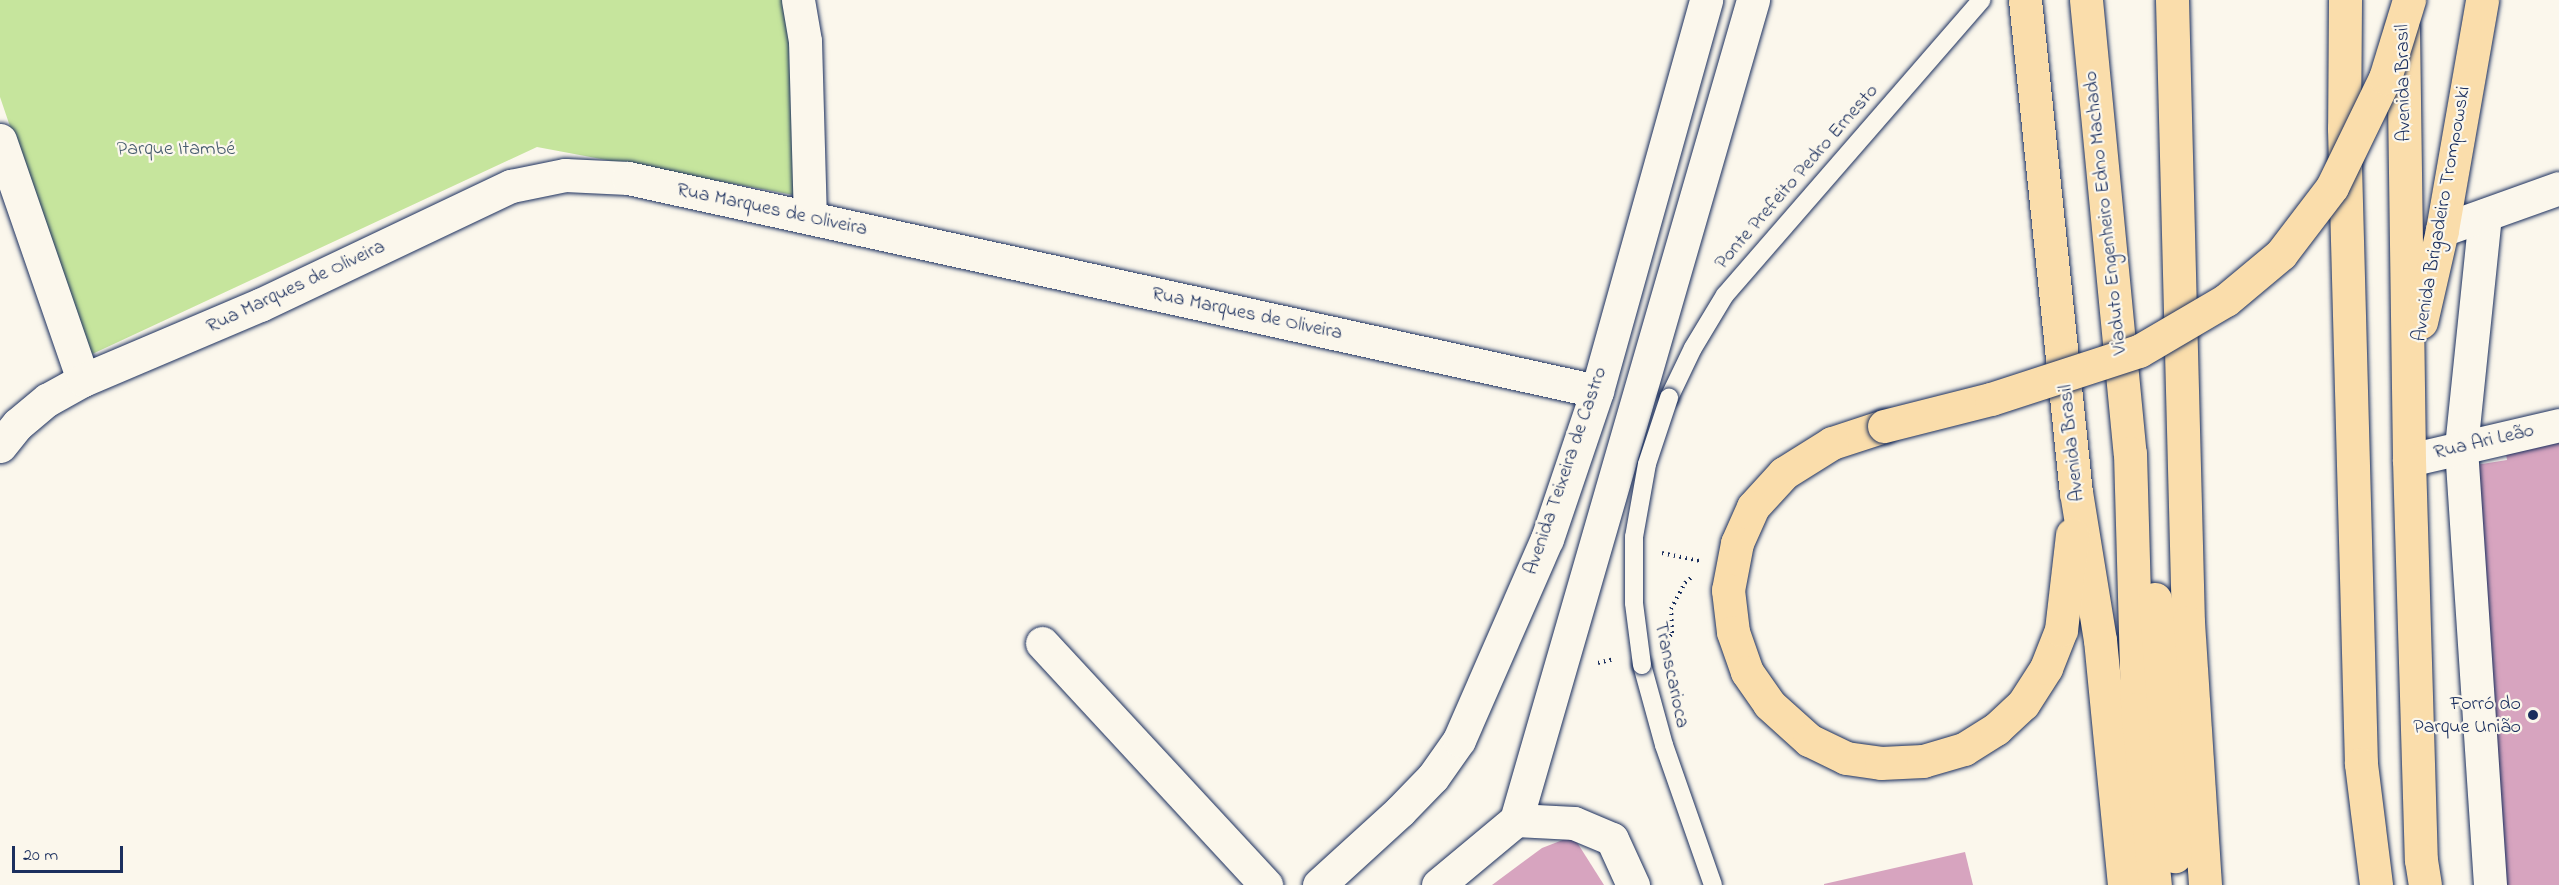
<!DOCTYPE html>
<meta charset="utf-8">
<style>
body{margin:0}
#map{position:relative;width:2559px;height:885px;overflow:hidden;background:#fbf7ec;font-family:"Indie Flower",sans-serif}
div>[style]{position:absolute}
.green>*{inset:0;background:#c6e59d}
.building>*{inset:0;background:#d7a4bf}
.path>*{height:4px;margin-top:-2px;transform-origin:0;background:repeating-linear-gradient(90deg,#1b2f5e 0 1.5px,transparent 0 6px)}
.roads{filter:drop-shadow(0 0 2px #1b2f5e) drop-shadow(0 0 2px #1b2f5e)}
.lane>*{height:18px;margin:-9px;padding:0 9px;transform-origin:9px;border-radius:9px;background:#fbf7ec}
.street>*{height:33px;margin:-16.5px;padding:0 16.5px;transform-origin:16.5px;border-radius:16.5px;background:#fbf7ec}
.secondary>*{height:33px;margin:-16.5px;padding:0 16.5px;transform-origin:16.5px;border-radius:16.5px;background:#fbf7ec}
.highway>*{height:33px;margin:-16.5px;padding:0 16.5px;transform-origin:16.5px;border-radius:16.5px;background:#faddab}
.bridges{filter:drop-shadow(0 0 2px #1b2f5e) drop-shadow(0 0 2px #1b2f5e)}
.lane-bridge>*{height:18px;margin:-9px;padding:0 9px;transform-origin:9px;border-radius:9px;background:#fbf7ec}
.highway-bridge>*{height:33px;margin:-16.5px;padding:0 16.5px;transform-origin:16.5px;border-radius:16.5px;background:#faddab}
.dots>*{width:16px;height:16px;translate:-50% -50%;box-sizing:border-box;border:3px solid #fbf7ec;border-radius:50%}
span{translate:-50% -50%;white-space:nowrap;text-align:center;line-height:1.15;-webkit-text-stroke:4.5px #fbf7ec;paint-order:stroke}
.street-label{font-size:20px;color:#1b2f5e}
.park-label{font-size:20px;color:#465c6e}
.poi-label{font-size:20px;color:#1b2f5e}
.right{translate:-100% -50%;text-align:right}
.scale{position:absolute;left:12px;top:846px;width:111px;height:27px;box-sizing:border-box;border:3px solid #1b2f5e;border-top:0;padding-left:8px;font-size:18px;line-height:21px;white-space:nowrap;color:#1b2f5e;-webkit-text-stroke:4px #fbf7ec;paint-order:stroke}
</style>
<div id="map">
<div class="green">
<i style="clip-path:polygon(0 0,799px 0,799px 196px,537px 147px,88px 356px,0 97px)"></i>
</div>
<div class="building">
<i style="clip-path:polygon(2559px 413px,2559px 885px,2476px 885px,2463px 467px,2507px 460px,2501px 423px)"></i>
<i style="clip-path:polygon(1573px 836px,1604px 885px,1492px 885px,1542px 848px)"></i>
<i style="clip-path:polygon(1965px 852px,1973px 885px,1824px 885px,1824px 884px)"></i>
</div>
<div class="path">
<i style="left:1662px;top:553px;width:38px;rotate:12deg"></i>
<i style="left:1667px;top:641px;width:9px;rotate:-58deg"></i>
<i style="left:1672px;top:633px;width:24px;rotate:-92deg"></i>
<i style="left:1671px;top:609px;width:30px;rotate:-62deg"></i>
<i style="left:1685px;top:583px;width:11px;rotate:-41deg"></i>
<i style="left:1598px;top:663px;width:16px;rotate:-14deg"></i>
</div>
<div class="roads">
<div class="lane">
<i style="left:1669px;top:398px;width:55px;rotate:-64.4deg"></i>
<i style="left:1693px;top:348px;width:62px;rotate:-58.9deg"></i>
<i style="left:1725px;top:295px;width:391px;rotate:-49deg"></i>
<i style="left:1642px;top:665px;width:83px;rotate:74.6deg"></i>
<i style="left:1664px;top:745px;width:148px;rotate:70.7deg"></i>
</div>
<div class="street">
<i style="left:798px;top:0;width:42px;rotate:80.3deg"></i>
<i style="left:805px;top:41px;width:177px;rotate:88.4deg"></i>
<i style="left:0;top:140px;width:254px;rotate:70.9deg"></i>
<i style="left:2485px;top:215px;width:234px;rotate:95.9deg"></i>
<i style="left:2461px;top:448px;width:438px;rotate:86.2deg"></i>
<i style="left:2442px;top:230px;width:124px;rotate:-19.7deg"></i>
<i style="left:0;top:446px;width:28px;rotate:-51deg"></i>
<i style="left:18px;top:424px;width:38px;rotate:-40deg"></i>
<i style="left:47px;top:400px;width:41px;rotate:-29.1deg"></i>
<i style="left:83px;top:380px;width:192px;rotate:-23deg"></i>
<i style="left:260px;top:305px;width:278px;rotate:-25.4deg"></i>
<i style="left:511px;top:186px;width:55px;rotate:-11.5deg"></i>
<i style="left:565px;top:175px;width:63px;rotate:2.7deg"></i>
<i style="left:628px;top:178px;width:992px;rotate:12.4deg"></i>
<i style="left:2409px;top:460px;width:154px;rotate:-13.1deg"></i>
<i style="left:1042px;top:643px;width:330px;rotate:47.2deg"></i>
<i style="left:1516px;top:820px;width:58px;rotate:3deg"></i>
<i style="left:1574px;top:823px;width:41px;rotate:22.8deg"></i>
<i style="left:1612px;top:839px;width:51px;rotate:65.5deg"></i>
</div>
<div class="secondary">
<i style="left:1319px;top:885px;width:110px;rotate:-42.4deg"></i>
<i style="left:1400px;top:811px;width:47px;rotate:-45.9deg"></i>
<i style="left:1433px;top:777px;width:45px;rotate:-54.9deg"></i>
<i style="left:1459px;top:740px;width:219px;rotate:-66.4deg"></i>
<i style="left:1547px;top:539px;width:156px;rotate:-71.3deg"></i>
<i style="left:1597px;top:391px;width:406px;rotate:-74.4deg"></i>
<i style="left:1438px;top:885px;width:102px;rotate:-39.8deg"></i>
<i style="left:1516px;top:820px;width:854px;rotate:-73.88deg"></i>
</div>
<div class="highway">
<i style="left:2025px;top:0;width:495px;rotate:84.1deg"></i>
<i style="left:2076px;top:492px;width:150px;rotate:80.8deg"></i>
<i style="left:2100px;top:640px;width:246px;rotate:84.4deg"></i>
<i style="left:2086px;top:0;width:455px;rotate:84.5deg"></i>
<i style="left:2130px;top:453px;width:256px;rotate:88.4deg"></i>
<i style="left:2137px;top:709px;width:177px;rotate:84.2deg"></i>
<i style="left:2172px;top:0;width:622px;rotate:88.53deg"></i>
<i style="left:2188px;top:622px;width:264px;rotate:86.3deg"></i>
<i style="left:2345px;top:0;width:128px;rotate:90.4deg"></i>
<i style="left:2344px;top:128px;width:636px;rotate:88.47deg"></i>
<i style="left:2361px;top:764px;width:122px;rotate:82.9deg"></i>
<i style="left:2403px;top:29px;width:431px;rotate:89.2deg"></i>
<i style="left:2409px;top:460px;width:400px;rotate:88.3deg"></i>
<i style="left:2421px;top:860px;width:25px;rotate:81deg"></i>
<i style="left:2421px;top:322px;width:94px;rotate:-77.1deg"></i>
<i style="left:2442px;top:230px;width:233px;rotate:-80.1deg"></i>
<i style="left:1884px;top:426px;width:55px;rotate:161.9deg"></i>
<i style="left:1832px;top:443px;width:57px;rotate:148deg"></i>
<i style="left:1784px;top:473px;width:46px;rotate:132.4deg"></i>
<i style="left:1753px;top:507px;width:39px;rotate:114deg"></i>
<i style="left:1737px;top:543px;width:48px;rotate:100.8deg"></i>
<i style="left:1728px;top:590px;width:42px;rotate:83.2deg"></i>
<i style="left:1733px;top:632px;width:42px;rotate:70.7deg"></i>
<i style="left:1747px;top:672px;width:39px;rotate:55deg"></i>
<i style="left:1769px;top:704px;width:54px;rotate:42deg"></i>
<i style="left:1809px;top:740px;width:41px;rotate:25.9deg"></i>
<i style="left:1846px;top:758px;width:35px;rotate:8deg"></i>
<i style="left:1881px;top:763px;width:42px;rotate:-2.7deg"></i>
<i style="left:1923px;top:761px;width:43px;rotate:-16.3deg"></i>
<i style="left:1964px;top:749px;width:38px;rotate:-32deg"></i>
<i style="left:1996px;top:729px;width:37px;rotate:-43deg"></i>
<i style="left:2023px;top:704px;width:43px;rotate:-57.4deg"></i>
<i style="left:2046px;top:668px;width:41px;rotate:-68.5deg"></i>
<i style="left:2061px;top:630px;width:96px;rotate:-83.4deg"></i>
<i style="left:2155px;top:599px;width:258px;rotate:85.6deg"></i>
</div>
</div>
<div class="bridges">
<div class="lane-bridge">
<i style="left:1642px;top:665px;width:63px;rotate:-97.4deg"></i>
<i style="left:1634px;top:603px;width:66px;rotate:-90deg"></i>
<i style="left:1634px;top:537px;width:74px;rotate:-79.9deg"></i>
<i style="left:1647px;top:464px;width:70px;rotate:-71.6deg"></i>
</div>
<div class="highway-bridge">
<i style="left:1884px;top:426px;width:110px;rotate:-14.2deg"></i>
<i style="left:1991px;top:399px;width:156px;rotate:-18deg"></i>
<i style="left:2139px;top:351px;width:101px;rotate:-30.4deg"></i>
<i style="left:2226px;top:300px;width:72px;rotate:-39.9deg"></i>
<i style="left:2281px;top:254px;width:84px;rotate:-52.7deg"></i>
<i style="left:2332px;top:187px;width:121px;rotate:-64.1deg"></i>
<i style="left:2385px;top:78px;width:82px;rotate:-72.9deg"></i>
</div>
</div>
<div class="dots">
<i style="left:2533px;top:715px;background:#1b2f5e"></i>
</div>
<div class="street-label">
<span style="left:2404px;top:83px;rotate:-91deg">Avenida Brasil</span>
<span style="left:1797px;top:177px;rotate:-49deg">Ponte Prefeito Pedro Ernesto</span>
<span style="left:772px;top:210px;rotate:12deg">Rua Marques de Oliveira</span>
<span style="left:2106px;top:213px;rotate:-96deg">Viaduto Engenheiro Edno Machado</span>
<span style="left:2442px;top:214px;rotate:-80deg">Avenida Brigadeiro Trompowski</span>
<span style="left:296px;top:287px;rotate:-25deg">Rua Marques de Oliveira</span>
<span style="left:1247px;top:314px;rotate:12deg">Rua Marques de Oliveira</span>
<span style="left:2484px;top:442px;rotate:-13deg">Rua Ari Leão</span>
<span style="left:2072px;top:443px;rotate:-96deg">Avenida Brasil</span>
<span style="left:1566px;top:471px;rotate:-71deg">Avenida Teixeira de Castro</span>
<span style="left:1671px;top:675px;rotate:78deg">Transcarioca</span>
</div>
<div class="park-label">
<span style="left:176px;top:149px">Parque Itambé</span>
</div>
<div class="poi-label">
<span class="right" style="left:2521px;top:716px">Forró do<br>Parque União</span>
</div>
<div class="scale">20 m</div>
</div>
